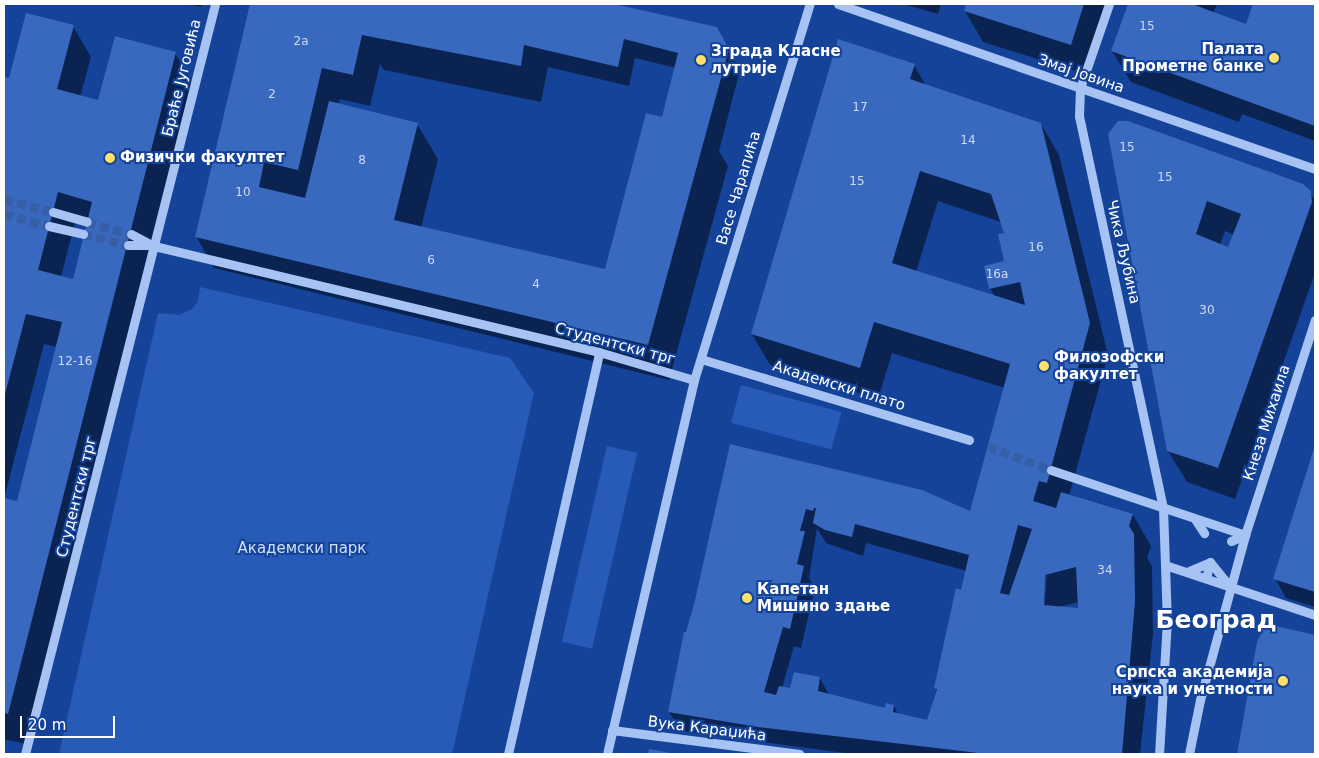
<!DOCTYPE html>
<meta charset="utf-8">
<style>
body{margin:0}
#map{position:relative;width:1319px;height:758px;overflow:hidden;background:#144399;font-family:"DejaVu Sans",sans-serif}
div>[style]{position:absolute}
.green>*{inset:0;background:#275bb7;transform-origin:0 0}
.shadow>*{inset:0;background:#0007}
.building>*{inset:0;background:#3869bf}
.minor-tunnel>*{height:9px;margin-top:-4.5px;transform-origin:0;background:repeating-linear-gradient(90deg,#375fa8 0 9px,transparent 0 13.5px)}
.minor>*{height:9px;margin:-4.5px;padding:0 4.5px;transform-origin:4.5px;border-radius:4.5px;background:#a7c3f3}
.dots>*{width:14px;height:14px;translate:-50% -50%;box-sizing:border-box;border:2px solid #144399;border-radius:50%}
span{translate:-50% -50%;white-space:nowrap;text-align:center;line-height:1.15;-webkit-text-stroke:4px #144399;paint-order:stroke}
.number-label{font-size:12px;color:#cddaef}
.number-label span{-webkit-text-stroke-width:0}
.poi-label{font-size:15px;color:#fff;font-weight:700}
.right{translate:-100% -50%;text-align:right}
.left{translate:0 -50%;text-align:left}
.street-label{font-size:15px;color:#fff}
.park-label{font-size:15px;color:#cfe0fd}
.town-label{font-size:25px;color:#fff;font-weight:700}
.frame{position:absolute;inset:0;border:5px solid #fff;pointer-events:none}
.scale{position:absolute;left:20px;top:716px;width:95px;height:22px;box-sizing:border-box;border:2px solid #fff;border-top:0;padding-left:6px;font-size:15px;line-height:18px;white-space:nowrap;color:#fff;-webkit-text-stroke:4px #144399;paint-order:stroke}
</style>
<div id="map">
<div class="green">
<i style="clip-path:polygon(200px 287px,510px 358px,534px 393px,452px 754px,59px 754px,158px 313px,179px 315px,192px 309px,198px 301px)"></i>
<i style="left:741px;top:385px;width:104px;height:39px;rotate:15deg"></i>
<i style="left:607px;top:446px;width:31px;height:201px;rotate:13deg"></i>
</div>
<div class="shadow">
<i style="clip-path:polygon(186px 4px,202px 4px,201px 7px)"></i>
<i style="clip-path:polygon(evenodd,251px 4px,608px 4px,716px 28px,740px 70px,719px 151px,728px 166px,669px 380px,214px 268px,196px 236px,251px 4px,635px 58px,676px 68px,665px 119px,606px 271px,421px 228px,438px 159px,417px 124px,338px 104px,340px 99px,370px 106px,380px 64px,384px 70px,541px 102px,548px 67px,629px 86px,635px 58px)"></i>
<i style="clip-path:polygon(903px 4px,941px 4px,938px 14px)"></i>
<i style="clip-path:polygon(967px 4px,1112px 4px,1089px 75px,983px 42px,965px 11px)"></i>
<i style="clip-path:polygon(1129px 4px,1217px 4px,1213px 13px,1246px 27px,1255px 4px,1315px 4px,1315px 141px,1242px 114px,1239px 122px,1131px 82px,1112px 51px)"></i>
<i style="clip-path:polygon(evenodd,73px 26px,91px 57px,80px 97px,99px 102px,175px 53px,193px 84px,26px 744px,4px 739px,4px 78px,10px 80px,73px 26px,75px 223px,87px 226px,73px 280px,61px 277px,75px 223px,73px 26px,44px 344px,57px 347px,17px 503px,4px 499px,44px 344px)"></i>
<i style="clip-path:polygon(evenodd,914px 65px,926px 86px,1041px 124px,1059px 155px,1108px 355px,1069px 496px,1133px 515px,1151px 546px,1147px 558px,1152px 566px,1153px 634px,1140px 754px,852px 754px,681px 731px,669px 712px,731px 445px,971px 513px,1005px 388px,892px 353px,878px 399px,770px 365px,752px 334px,914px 65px,938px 201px,1001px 222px,1005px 234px,1006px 262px,990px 288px,995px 297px,916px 272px,938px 201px,914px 65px,817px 528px,826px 543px,863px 556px,866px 543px,967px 571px,928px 721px,898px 714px,894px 706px,886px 710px,829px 695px,820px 678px,791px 690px,782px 688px,794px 646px,801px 648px,815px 587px,809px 578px,817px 528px,914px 65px,1047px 570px,1044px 612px,1042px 611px,1044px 576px,1047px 570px,914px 65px,1079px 602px,1080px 609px,1058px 607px,1079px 602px)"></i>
<i style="clip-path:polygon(evenodd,1118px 122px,1310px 192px,1315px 201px,1315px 273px,1235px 499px,1187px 482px,1168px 451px,1109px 134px,1118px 122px,1225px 231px,1234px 235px,1229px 248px,1220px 245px,1225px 231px)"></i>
<i style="clip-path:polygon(1315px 449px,1315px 607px,1286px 598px,1275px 578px)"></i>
<i style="clip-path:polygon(1271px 626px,1315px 638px,1315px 754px,1240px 754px,1258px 642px)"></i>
</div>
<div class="building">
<i style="clip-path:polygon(evenodd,250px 4px,614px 4px,717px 27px,729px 49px,648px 345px,195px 237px,250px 4px,362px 35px,521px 66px,524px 45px,618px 67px,624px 39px,678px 53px,662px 117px,646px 113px,605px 269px,394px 220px,418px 123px,329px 101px,305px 198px,259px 187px,264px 162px,298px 170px,322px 68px,353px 75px,362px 35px)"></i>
<i style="clip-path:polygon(966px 4px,1084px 4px,1071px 45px,964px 11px)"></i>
<i style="clip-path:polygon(1128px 4px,1192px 4px,1246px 24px,1253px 4px,1315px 4px,1315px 126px,1111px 51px)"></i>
<i style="clip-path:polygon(evenodd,26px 13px,74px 25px,57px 89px,98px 100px,115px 36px,176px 52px,8px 714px,4px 713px,4px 498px,17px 501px,62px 322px,26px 314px,4px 398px,4px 77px,9px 78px,26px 13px,58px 192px,92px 202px,73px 279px,38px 270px,58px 192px)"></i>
<i style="clip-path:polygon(evenodd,838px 39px,915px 64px,910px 79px,1041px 123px,1090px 323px,1047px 483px,1039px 481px,1033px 501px,1056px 508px,1061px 492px,1133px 514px,1129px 526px,1134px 534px,1135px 602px,1122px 754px,987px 754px,758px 727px,668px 712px,684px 632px,686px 632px,694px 604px,730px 444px,922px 490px,970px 511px,1010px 364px,874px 322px,860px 368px,751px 334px,838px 39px,920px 171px,991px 194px,1004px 233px,998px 234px,1004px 261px,984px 266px,989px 289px,1020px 282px,1025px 305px,892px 263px,920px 171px,838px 39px,814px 508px,816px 508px,813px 523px,825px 530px,852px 537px,855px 524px,969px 555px,961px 590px,956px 588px,934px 688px,937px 689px,927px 720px,893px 712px,894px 705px,886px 703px,885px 708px,818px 691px,820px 677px,794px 672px,790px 688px,779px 686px,776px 695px,764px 692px,783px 627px,790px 629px,804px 566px,797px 564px,805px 531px,800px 531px,806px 509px,813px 511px,814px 508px,838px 39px,1018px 525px,1032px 529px,1009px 595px,1000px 593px,1018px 525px,838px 39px,1076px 567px,1078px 608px,1044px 605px,1045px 575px,1076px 567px)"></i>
<i style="clip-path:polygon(evenodd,1118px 121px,1128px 121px,1303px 184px,1311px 191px,1312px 202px,1218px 468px,1167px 451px,1108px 134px,1118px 121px,1207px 201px,1241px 214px,1228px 247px,1196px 234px,1207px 201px)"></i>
<i style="clip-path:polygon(1315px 445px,1315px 592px,1273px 579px)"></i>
<i style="clip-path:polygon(1271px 625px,1315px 635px,1315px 754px,1237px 754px,1257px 642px,1264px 628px)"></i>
<i style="clip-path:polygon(649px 749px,671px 753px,671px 754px,648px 754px)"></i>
</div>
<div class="minor-tunnel">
<i style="left:4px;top:199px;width:51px;rotate:14.9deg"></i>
<i style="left:4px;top:214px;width:47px;rotate:14.9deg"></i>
<i style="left:87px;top:222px;width:46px;rotate:15.3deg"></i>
<i style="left:83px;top:234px;width:46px;rotate:13.7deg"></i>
<i style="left:988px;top:446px;width:67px;rotate:20.9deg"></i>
</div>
<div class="minor">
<i style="left:838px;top:4px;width:505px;rotate:19.08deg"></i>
<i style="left:1109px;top:4px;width:89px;rotate:109deg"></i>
<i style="left:1080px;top:88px;width:28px;rotate:92deg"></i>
<i style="left:1079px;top:116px;width:401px;rotate:77.9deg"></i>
<i style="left:1163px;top:508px;width:112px;rotate:88deg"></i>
<i style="left:1167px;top:620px;width:134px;rotate:93.4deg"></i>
<i style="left:53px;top:212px;width:35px;rotate:16deg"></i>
<i style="left:49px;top:226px;width:35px;rotate:13deg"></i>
<i style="left:131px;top:234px;width:26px;rotate:28deg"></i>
<i style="left:154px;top:246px;width:457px;rotate:13.4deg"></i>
<i style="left:599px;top:352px;width:99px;rotate:16.4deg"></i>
<i style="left:128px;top:245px;width:23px"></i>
<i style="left:701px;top:359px;width:280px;rotate:16.8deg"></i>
<i style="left:1051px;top:470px;width:205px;rotate:18.5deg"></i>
<i style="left:1195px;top:519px;width:17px;rotate:57deg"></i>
<i style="left:1231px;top:541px;width:15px;rotate:-23deg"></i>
<i style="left:1210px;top:562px;width:32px;rotate:51deg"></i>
<i style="left:1165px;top:565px;width:158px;rotate:18.4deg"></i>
<i style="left:1187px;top:572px;width:25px;rotate:-23deg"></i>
<i style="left:1210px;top:562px;width:16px;rotate:104deg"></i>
<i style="left:612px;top:730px;width:189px;rotate:7.3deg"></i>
<i style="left:25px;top:754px;width:774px;rotate:-75.78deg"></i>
<i style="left:508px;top:754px;width:412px;rotate:-77.2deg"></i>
<i style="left:607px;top:754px;width:384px;rotate:-76.9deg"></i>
<i style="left:694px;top:380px;width:393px;rotate:-72.9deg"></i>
<i style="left:1189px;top:754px;width:55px;rotate:-78.5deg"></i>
<i style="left:1200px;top:700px;width:171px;rotate:-74.7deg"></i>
<i style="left:1245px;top:535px;width:226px;rotate:-72deg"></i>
</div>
<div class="dots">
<i style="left:1274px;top:58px;background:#ffe069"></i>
<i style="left:701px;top:60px;background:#ffe069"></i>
<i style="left:110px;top:158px;background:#ffe069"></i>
<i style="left:1044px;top:366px;background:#ffe069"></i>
<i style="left:747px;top:598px;background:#ffe069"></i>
<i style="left:1283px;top:681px;background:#ffe069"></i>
</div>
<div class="number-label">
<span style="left:1147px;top:27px">15</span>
<span style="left:301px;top:42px">2a</span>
<span style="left:272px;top:95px">2</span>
<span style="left:860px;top:108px">17</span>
<span style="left:968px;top:141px">14</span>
<span style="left:1127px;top:148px">15</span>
<span style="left:362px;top:161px">8</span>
<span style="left:1165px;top:178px">15</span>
<span style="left:857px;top:182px">15</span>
<span style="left:243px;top:193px">10</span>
<span style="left:1036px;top:248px">16</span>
<span style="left:431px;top:261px">6</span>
<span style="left:997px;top:275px">16a</span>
<span style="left:536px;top:285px">4</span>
<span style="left:1207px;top:311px">30</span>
<span style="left:75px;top:362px">12-16</span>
<span style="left:1105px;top:571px">34</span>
</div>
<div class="poi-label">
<span class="right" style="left:1264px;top:58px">Палата<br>Прометне банке</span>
<span class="left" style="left:711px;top:60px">Зграда Класне<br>лутрије</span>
<span class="left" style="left:120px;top:158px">Физички факултет</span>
<span class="left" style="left:1054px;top:366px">Филозофски<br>факултет</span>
<span class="left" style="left:757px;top:598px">Капетан<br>Мишино здање</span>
<span class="right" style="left:1273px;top:681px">Српска академија<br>наука и уметности</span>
</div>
<div class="street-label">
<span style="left:1081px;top:74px;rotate:19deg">Змај Јовина</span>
<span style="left:182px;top:78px;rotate:-76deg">Браће Југовића</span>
<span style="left:739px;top:188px;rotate:-73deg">Васе Чарапића</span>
<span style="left:1123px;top:252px;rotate:77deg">Чика Љубина</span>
<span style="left:615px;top:344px;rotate:15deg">Студентски трг</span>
<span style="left:839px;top:386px;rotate:17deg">Академски плато</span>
<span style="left:1267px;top:423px;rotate:-72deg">Кнеза Михаила</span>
<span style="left:77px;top:497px;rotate:-76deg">Студентски трг</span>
<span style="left:707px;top:729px;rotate:7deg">Вука Караџића</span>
</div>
<div class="park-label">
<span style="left:302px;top:549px">Академски парк</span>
</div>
<div class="town-label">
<span style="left:1216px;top:620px">Београд</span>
</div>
<div class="frame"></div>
<div class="scale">20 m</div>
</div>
